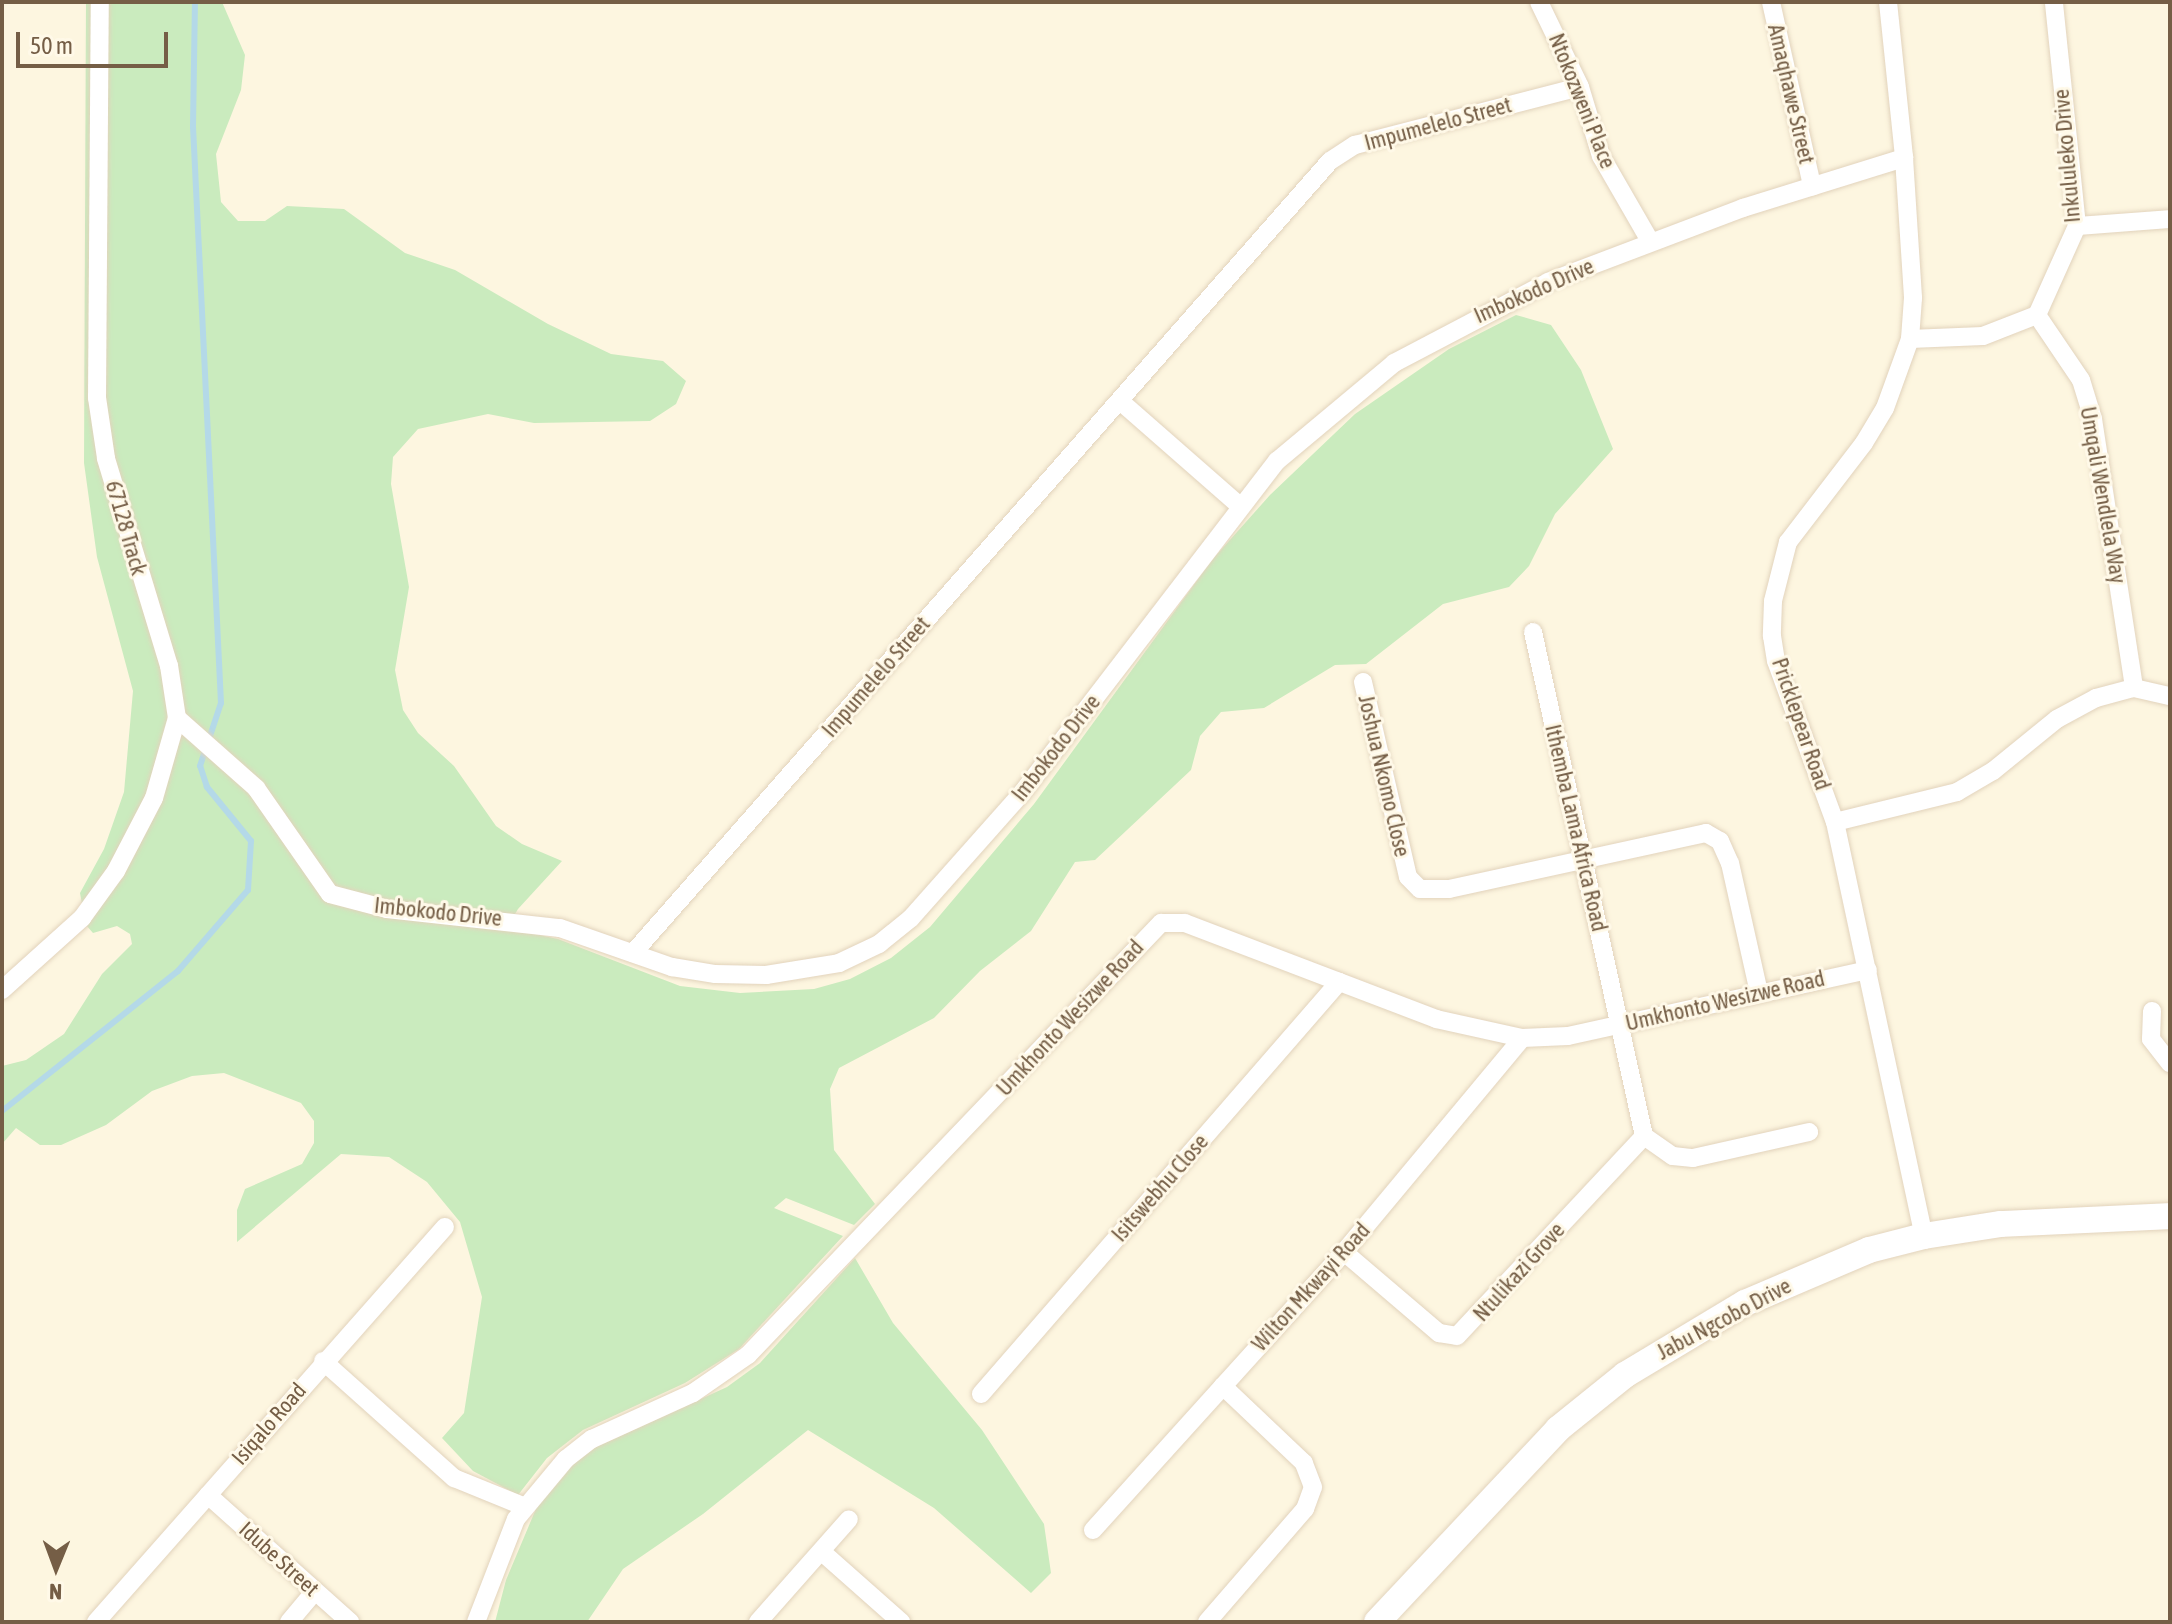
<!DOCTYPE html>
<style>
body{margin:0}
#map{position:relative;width:2172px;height:1624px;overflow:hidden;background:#fdf6e0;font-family:"Asap Condensed",sans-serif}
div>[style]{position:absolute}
.green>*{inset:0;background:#caebbe}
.stream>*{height:6px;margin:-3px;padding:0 3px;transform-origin:3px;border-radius:3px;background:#b4d9e8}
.roads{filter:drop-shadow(0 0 2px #e2d3bc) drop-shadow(0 0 2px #e2d3bc)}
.minor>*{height:18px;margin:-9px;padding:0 9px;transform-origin:9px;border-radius:9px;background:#fff}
.secondary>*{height:26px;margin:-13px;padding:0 13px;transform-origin:13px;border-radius:13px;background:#fff}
span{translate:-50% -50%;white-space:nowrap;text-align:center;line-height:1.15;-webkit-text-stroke:6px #fff9e8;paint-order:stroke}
.street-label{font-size:22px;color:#755e46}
.frame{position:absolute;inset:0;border:4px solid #755e46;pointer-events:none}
.north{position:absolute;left:16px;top:1528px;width:80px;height:80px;-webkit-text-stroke:6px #fff9e8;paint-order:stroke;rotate:181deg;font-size:22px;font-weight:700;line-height:32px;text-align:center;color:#755e46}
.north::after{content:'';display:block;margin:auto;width:28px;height:36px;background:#755e46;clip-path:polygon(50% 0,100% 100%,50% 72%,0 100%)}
.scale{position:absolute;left:16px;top:32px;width:152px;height:36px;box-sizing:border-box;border:4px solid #755e46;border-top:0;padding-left:10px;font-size:24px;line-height:28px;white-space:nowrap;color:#755e46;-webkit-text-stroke:6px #fff9e8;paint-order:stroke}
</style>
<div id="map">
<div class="green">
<i style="clip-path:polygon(86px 2px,222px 2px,245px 55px,241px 90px,216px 154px,221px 202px,238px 221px,265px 221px,287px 206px,344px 209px,405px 253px,455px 270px,548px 324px,611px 354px,663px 361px,686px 381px,676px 404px,650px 421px,534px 423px,488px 414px,418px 429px,393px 457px,391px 484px,409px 587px,395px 670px,403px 710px,418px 733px,454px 766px,496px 826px,522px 844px,562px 861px,518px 909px,507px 928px,558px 939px,680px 986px,740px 993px,814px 989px,850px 979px,891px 958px,930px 927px,1034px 804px,1212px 560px,1270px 495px,1355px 414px,1449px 349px,1516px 315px,1551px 325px,1581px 370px,1613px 449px,1555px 514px,1529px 566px,1509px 587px,1443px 604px,1366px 664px,1335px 665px,1264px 708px,1221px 712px,1200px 736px,1191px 770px,1095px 860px,1075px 862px,1031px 931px,980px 971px,934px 1018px,839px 1068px,830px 1089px,834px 1150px,875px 1204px,854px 1225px,786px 1198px,774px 1208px,843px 1236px,739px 1349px,685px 1383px,583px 1430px,547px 1458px,518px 1495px,473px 1471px,442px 1438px,464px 1413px,482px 1297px,460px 1222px,427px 1182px,389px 1157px,341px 1154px,237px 1242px,237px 1210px,245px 1189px,302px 1164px,314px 1143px,314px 1121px,301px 1103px,224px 1073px,192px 1076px,152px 1091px,106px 1125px,61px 1145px,40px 1145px,16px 1128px,2px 1144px,2px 1066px,26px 1060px,64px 1034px,102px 974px,132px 944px,130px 934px,117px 926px,93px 933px,86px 925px,80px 893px,104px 849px,124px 792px,133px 691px,97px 557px,84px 463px)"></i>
<i style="clip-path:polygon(855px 1258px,893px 1323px,982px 1430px,1044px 1524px,1051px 1573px,1031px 1593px,934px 1508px,808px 1430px,703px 1514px,623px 1569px,587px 1622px,495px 1622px,506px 1580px,538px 1504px,570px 1466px,592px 1449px,727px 1387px,760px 1363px)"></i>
</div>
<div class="stream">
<i style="left:2px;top:1111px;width:225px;rotate:-38.5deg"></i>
<i style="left:178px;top:971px;width:107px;rotate:-49.2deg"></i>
<i style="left:248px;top:890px;width:49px;rotate:-86.5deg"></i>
<i style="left:251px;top:841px;width:70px;rotate:-129.2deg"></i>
<i style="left:207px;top:787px;width:22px;rotate:-108deg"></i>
<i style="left:200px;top:766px;width:66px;rotate:-71.6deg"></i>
<i style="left:221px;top:703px;width:577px;rotate:-92.78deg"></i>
<i style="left:193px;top:127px;width:125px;rotate:-89.1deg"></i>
</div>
<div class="roads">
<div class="minor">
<i style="left:1539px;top:2px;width:94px;rotate:64.2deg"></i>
<i style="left:1580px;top:87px;width:72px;rotate:73.1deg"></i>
<i style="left:1601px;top:156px;width:98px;rotate:60deg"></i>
<i style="left:1771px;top:2px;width:189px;rotate:77.4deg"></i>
<i style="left:1888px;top:2px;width:157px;rotate:84.1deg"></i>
<i style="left:1904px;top:158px;width:140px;rotate:86.3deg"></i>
<i style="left:1913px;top:298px;width:41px;rotate:94.2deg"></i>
<i style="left:1910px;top:339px;width:73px;rotate:109.9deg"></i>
<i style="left:1885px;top:408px;width:41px;rotate:121deg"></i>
<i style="left:1864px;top:443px;width:125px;rotate:127.5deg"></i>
<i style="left:1788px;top:542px;width:61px;rotate:104.3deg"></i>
<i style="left:1773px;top:601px;width:35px;rotate:92deg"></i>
<i style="left:1772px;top:636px;width:25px;rotate:81deg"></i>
<i style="left:1776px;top:661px;width:171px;rotate:69.9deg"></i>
<i style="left:1835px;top:822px;width:423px;rotate:77.9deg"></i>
<i style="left:2077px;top:226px;width:93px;rotate:-4.3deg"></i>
<i style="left:2037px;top:315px;width:78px;rotate:55.9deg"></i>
<i style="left:2081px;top:380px;width:41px;rotate:72.9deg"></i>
<i style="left:2093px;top:419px;width:272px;rotate:81.3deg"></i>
<i style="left:1910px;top:339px;width:73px;rotate:-2.4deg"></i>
<i style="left:1983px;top:336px;width:58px;rotate:-21.3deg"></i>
<i style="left:2037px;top:315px;width:98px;rotate:-65.8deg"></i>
<i style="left:2077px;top:226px;width:225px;rotate:-95.9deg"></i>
<i style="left:1120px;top:401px;width:158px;rotate:41.2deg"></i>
<i style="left:1533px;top:632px;width:516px;rotate:77.58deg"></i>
<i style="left:1644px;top:1136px;width:35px;rotate:35deg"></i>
<i style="left:1673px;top:1156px;width:20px;rotate:6deg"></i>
<i style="left:1693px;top:1158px;width:119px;rotate:-12.6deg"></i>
<i style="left:1363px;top:682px;width:200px;rotate:77deg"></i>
<i style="left:1408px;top:877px;width:17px;rotate:45deg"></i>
<i style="left:1420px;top:889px;width:29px"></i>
<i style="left:1449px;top:889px;width:263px;rotate:-12.3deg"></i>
<i style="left:1706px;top:833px;width:16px;rotate:30deg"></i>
<i style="left:1720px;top:841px;width:24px;rotate:66deg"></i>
<i style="left:1730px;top:863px;width:133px;rotate:77.4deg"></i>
<i style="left:177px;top:718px;width:106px;rotate:41.5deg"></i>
<i style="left:256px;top:788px;width:129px;rotate:55.1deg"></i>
<i style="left:330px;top:894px;width:59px;rotate:14.7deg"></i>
<i style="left:387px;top:909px;width:174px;rotate:6.3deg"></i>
<i style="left:560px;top:928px;width:119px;rotate:19.2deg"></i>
<i style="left:672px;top:967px;width:44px;rotate:9.2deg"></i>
<i style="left:715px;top:974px;width:51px;rotate:1.1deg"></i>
<i style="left:766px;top:975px;width:74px;rotate:-9.3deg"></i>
<i style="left:839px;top:963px;width:44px;rotate:-25.4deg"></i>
<i style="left:879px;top:944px;width:41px;rotate:-39.1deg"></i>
<i style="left:911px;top:918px;width:167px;rotate:-48.4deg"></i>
<i style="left:1022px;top:793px;width:419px;rotate:-52.5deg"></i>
<i style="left:1277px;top:461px;width:153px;rotate:-39.9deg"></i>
<i style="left:1394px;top:363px;width:174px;rotate:-27.7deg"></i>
<i style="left:1548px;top:282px;width:209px;rotate:-20.8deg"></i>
<i style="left:1743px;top:208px;width:169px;rotate:-17.3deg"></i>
<i style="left:1835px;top:822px;width:126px;rotate:-13.8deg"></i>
<i style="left:1957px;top:792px;width:42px;rotate:-30.3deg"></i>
<i style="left:1993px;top:771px;width:82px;rotate:-39.1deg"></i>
<i style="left:2057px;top:719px;width:44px;rotate:-28.3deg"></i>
<i style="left:2096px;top:698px;width:39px;rotate:-15deg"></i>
<i style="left:2134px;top:688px;width:37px;rotate:13deg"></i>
<i style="left:633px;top:953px;width:1055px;rotate:-48.65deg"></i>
<i style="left:1330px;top:161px;width:30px;rotate:-33deg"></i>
<i style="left:1355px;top:145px;width:232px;rotate:-14.5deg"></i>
<i style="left:2px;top:990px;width:108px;rotate:-42deg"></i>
<i style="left:82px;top:918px;width:58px;rotate:-54.1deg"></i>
<i style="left:116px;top:871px;width:82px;rotate:-62.5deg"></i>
<i style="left:154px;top:798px;width:83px;rotate:-74deg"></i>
<i style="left:177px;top:718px;width:53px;rotate:-98.7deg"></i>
<i style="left:169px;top:666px;width:217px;rotate:-106.9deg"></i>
<i style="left:106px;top:458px;width:61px;rotate:-98.5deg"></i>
<i style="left:97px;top:398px;width:396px;rotate:-89.6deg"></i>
<i style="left:2152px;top:1011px;width:28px;rotate:92deg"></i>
<i style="left:2151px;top:1039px;width:31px;rotate:52deg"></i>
<i style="left:1344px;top:1252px;width:125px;rotate:40.5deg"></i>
<i style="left:1439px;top:1333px;width:18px;rotate:9deg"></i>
<i style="left:1457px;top:1336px;width:274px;rotate:-46.9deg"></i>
<i style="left:323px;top:1361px;width:176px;rotate:41.8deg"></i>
<i style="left:454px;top:1478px;width:74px;rotate:22.1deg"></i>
<i style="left:981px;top:1394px;width:546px;rotate:-49.01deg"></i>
<i style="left:208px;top:1495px;width:191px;rotate:41.8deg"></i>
<i style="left:1093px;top:1530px;width:375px;rotate:-47.9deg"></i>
<i style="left:1344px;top:1252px;width:278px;rotate:-50.2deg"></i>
<i style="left:822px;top:1552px;width:106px;rotate:41.5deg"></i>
<i style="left:96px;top:1622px;width:527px;rotate:-48.54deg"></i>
<i style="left:289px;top:1622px;width:40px;rotate:-50deg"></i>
<i style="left:476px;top:1622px;width:110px;rotate:-68.8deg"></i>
<i style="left:516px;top:1519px;width:78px;rotate:-50.2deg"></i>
<i style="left:566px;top:1459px;width:33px;rotate:-38deg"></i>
<i style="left:592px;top:1439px;width:111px;rotate:-24.5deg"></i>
<i style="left:693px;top:1393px;width:67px;rotate:-34.6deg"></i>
<i style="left:748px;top:1355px;width:598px;rotate:-46.29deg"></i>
<i style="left:1161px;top:923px;width:24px"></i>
<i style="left:1185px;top:923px;width:269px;rotate:20.9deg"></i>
<i style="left:1436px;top:1019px;width:88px;rotate:12.5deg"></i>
<i style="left:1522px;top:1038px;width:46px;rotate:-2.5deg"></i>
<i style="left:1568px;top:1036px;width:307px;rotate:-12.4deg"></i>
<i style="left:758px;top:1622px;width:137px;rotate:-48.5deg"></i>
<i style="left:1207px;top:1622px;width:150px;rotate:-49.1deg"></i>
<i style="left:1305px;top:1509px;width:23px;rotate:-70deg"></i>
<i style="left:1313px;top:1487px;width:26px;rotate:-111deg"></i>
<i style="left:1304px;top:1463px;width:112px;rotate:-136.5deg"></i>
</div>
<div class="secondary">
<i style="left:1377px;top:1622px;width:265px;rotate:-46.8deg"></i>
<i style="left:1558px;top:1429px;width:86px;rotate:-38.9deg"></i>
<i style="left:1625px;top:1375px;width:140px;rotate:-31deg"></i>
<i style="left:1745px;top:1303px;width:135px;rotate:-23.1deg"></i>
<i style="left:1869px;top:1250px;width:57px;rotate:-14.3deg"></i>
<i style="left:1924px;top:1236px;width:78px;rotate:-8.9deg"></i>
<i style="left:2001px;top:1224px;width:169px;rotate:-2.7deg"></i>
</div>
</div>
<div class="street-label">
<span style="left:1791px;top:94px;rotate:77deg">Amaqhawe Street</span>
<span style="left:1582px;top:101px;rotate:68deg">Ntokozweni Place</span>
<span style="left:1438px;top:124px;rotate:-15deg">Impumelelo Street</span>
<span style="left:2067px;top:156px;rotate:-95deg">Inkululeko Drive</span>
<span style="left:1534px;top:291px;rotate:-24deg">Imbokodo Drive</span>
<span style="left:2103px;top:495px;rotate:80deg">Umqali Wendlela Way</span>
<span style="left:126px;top:528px;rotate:74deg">67128 Track</span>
<span style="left:876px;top:677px;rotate:-49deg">Impumelelo Street</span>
<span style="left:1801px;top:724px;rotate:71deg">Pricklepear Road</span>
<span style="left:1056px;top:748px;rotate:-52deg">Imbokodo Drive</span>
<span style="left:1384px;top:776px;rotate:77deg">Joshua Nkomo Close</span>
<span style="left:1576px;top:828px;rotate:77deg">Ithemba Lama Africa Road</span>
<span style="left:438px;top:912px;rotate:6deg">Imbokodo Drive</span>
<span style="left:1725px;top:1001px;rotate:-13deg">Umkhonto Wesizwe Road</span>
<span style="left:1070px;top:1018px;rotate:-47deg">Umkhonto Wesizwe Road</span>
<span style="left:1160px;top:1188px;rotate:-49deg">Isitswebhu Close</span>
<span style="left:1519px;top:1272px;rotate:-48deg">Ntulikazi Grove</span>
<span style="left:1311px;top:1287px;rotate:-48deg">Wilton Mkwayi Road</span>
<span style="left:1724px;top:1319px;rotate:-28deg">Jabu Ngcobo Drive</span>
<span style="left:269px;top:1424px;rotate:-49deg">Isiqalo Road</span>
<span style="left:279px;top:1559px;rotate:42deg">Idube Street</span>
</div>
<div class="frame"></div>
<div class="north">N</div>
<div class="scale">50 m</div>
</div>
